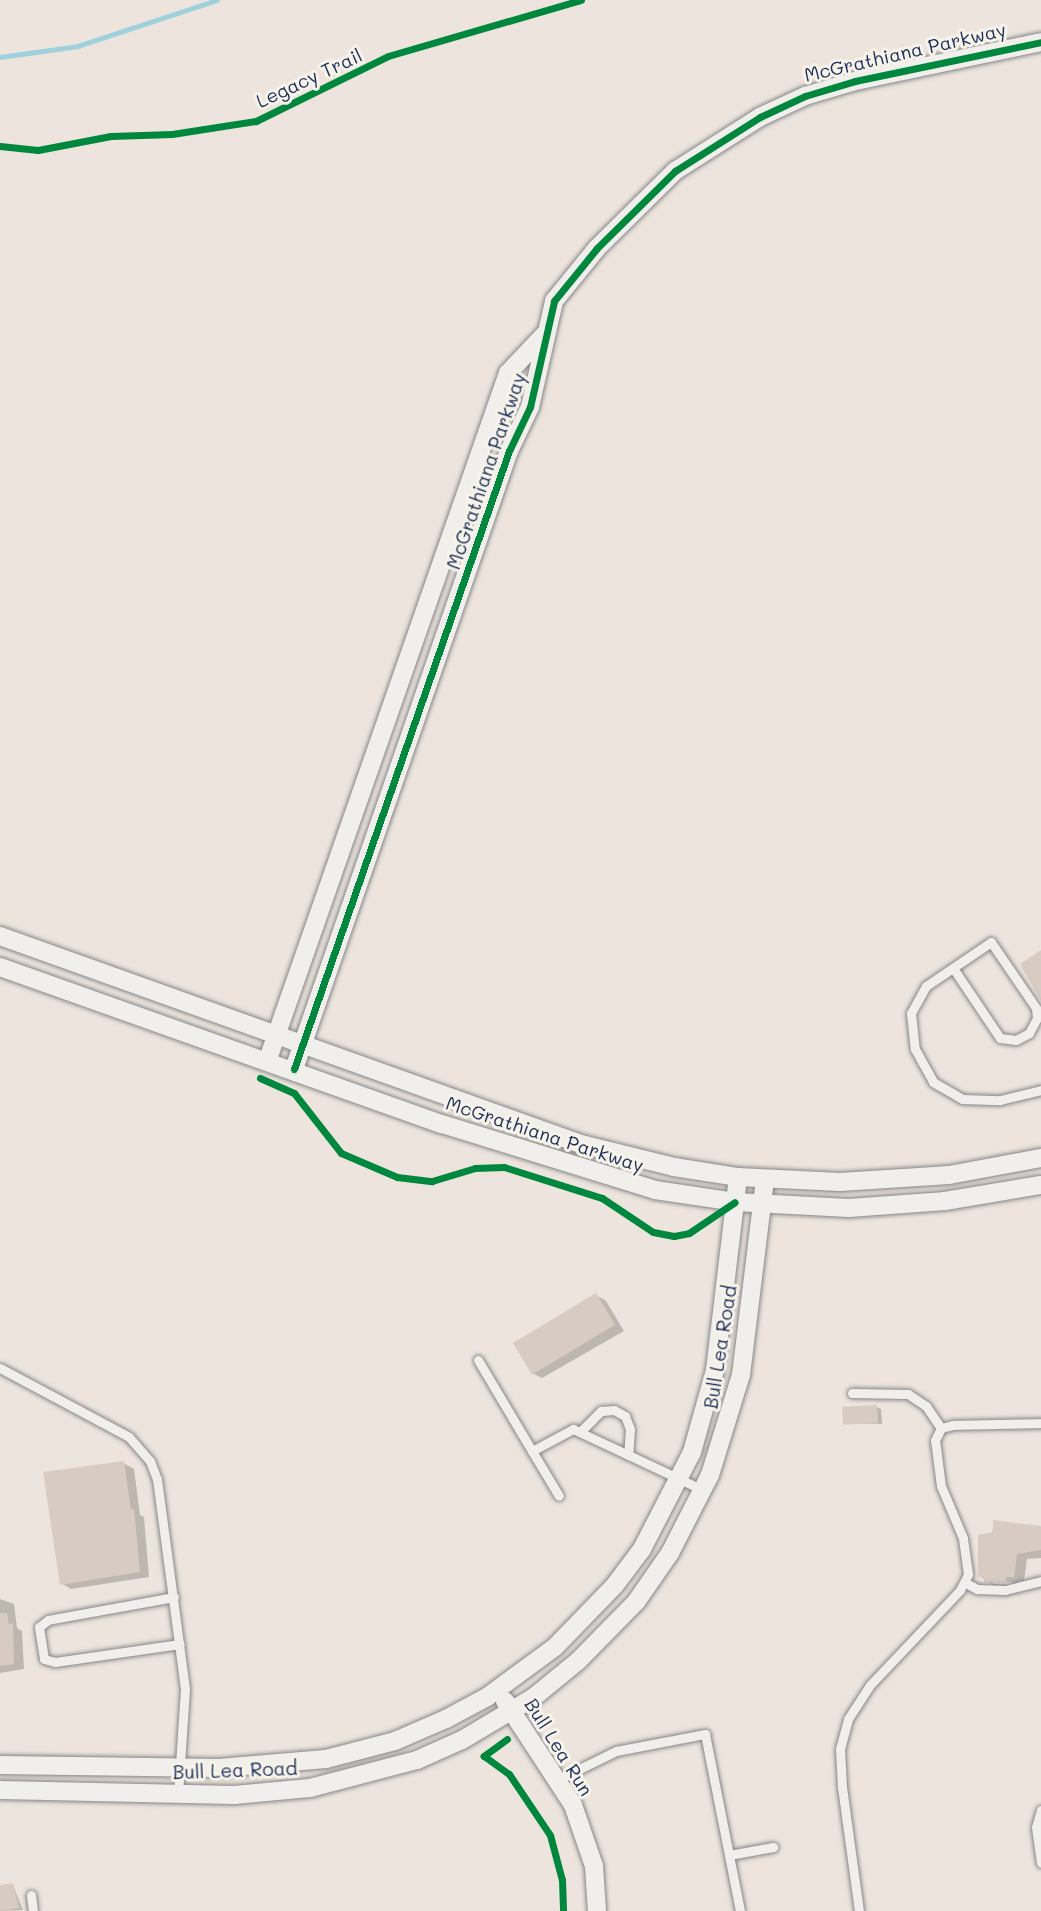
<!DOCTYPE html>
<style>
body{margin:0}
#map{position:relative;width:1041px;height:1911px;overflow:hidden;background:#ede5dd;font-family:Mali,sans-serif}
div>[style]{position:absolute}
.shadow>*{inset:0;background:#0003}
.stream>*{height:4.5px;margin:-2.25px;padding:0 2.25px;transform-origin:2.25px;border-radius:2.25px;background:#9fd1dc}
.building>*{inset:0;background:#d8ccc2;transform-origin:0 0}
.roads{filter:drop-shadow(0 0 2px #86868b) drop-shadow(0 0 2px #86868b)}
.service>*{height:9px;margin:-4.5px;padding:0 4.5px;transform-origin:4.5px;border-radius:4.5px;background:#f1efeb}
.minor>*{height:18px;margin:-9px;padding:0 9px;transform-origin:9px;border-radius:9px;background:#f1efeb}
.cycleway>*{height:7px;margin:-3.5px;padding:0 3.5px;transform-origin:3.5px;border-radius:3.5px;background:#00873e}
span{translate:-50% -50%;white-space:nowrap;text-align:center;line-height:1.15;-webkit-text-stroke:6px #f7f3e8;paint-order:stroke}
.street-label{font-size:19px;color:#1b2f5e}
</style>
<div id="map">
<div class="shadow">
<i style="clip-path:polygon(596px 1295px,606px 1301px,624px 1331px,542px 1378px,532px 1373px)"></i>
<i style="clip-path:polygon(877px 1407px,881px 1409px,882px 1424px,845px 1423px)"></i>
<i style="clip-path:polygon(123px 1463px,134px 1469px,140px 1515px,144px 1517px,149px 1577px,71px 1589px,61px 1583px)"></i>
<i style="clip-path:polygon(evenodd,995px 1522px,1041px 1528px,1041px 1558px,1027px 1559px,1024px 1581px,1018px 1581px,1015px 1588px,996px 1587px,980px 1576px,995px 1522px,990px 1581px,1013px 1582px,1013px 1585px,994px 1584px,990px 1581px)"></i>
<i style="clip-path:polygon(0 1599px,14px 1604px,17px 1628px,22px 1631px,24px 1669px,0 1673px)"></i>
<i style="clip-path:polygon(13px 1885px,23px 1910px,0 1911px,0 1887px)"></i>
</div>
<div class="stream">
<i style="left:0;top:57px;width:79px;rotate:-8deg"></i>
<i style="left:78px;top:46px;width:146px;rotate:-18.3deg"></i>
</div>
<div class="building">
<i style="clip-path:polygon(1041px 950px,1041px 1001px,1020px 964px)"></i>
<i style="left:596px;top:1293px;width:37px;height:97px;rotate:59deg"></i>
<i style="left:877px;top:1405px;width:18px;height:35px;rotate:87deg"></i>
<i style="clip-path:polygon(124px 1461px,131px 1510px,134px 1509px,140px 1572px,60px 1585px,43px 1472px)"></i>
<i style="clip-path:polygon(993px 1520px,1041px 1526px,1041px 1550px,1017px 1554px,1014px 1577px,1007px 1577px,1004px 1583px,984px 1582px,984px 1577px,978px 1577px,978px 1535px,993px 1532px)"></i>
<i style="clip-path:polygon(0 1613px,7px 1613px,9px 1624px,13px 1623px,14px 1664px,0 1666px)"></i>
<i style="clip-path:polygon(13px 1883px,19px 1908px,0 1911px,0 1885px)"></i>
</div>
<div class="roads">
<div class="service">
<i style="left:953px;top:968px;width:84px;rotate:56.1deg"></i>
<i style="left:1000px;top:1038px;width:16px;rotate:7deg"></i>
<i style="left:1016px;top:1040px;width:15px;rotate:-28deg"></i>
<i style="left:1029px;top:1033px;width:17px;rotate:-62deg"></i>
<i style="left:1037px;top:1018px;width:10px;rotate:-96deg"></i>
<i style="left:1036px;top:1008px;width:80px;rotate:-124.3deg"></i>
<i style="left:991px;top:942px;width:78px;rotate:145.9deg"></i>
<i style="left:926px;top:986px;width:31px;rotate:119deg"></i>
<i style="left:911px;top:1013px;width:36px;rotate:84deg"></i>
<i style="left:915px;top:1049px;width:38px;rotate:61deg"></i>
<i style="left:933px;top:1082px;width:34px;rotate:30deg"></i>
<i style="left:962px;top:1099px;width:38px;rotate:2deg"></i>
<i style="left:1000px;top:1100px;width:42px;rotate:-13.7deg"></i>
<i style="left:478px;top:1360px;width:106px;rotate:59.3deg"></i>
<i style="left:532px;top:1451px;width:47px;rotate:-28.2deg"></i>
<i style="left:573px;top:1429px;width:144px;rotate:25.1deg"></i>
<i style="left:0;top:1368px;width:146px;rotate:28.1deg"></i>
<i style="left:129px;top:1437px;width:32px;rotate:49deg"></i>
<i style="left:150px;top:1461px;width:19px;rotate:69deg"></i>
<i style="left:157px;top:1479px;width:212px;rotate:82.4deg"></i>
<i style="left:185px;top:1689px;width:105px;rotate:93.8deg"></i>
<i style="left:852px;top:1393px;width:56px;rotate:1deg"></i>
<i style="left:908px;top:1394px;width:22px;rotate:34deg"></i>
<i style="left:926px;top:1406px;width:27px;rotate:56deg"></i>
<i style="left:580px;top:1432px;width:30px;rotate:-45deg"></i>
<i style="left:601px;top:1411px;width:13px;rotate:-4deg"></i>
<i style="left:614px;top:1410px;width:13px;rotate:29deg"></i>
<i style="left:625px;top:1416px;width:14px;rotate:69deg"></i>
<i style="left:630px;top:1429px;width:26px;rotate:94deg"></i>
<i style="left:532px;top:1451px;width:52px;rotate:59deg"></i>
<i style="left:966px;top:1583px;width:13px;rotate:29deg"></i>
<i style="left:977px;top:1589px;width:28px;rotate:2deg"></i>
<i style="left:1005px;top:1590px;width:37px;rotate:-14deg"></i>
<i style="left:174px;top:1597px;width:128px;rotate:169.7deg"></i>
<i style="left:48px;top:1620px;width:11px;rotate:142deg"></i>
<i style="left:39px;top:1627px;width:32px;rotate:81deg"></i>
<i style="left:44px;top:1659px;width:11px;rotate:15deg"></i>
<i style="left:55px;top:1662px;width:126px;rotate:-8.2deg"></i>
<i style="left:557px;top:1780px;width:66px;rotate:-26.2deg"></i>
<i style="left:616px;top:1751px;width:91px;rotate:-10.8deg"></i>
<i style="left:705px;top:1734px;width:180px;rotate:78.8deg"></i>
<i style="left:1041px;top:1810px;width:18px;rotate:106deg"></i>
<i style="left:1036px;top:1827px;width:36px;rotate:82deg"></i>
<i style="left:729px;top:1855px;width:45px;rotate:-10.3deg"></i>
<i style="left:31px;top:1895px;width:16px;rotate:83deg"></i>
<i style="left:859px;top:1911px;width:125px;rotate:-97.8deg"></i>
<i style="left:842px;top:1787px;width:38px;rotate:-93deg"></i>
<i style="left:840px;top:1749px;width:31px;rotate:-75deg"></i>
<i style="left:848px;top:1719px;width:40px;rotate:-57.1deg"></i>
<i style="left:870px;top:1685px;width:131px;rotate:-46.5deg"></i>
<i style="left:960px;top:1590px;width:18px;rotate:-63deg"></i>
<i style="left:968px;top:1574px;width:36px;rotate:-98deg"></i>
<i style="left:963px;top:1538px;width:56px;rotate:-112.9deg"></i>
<i style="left:941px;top:1486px;width:46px;rotate:-97.4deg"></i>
<i style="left:935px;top:1440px;width:13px;rotate:-63deg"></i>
<i style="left:941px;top:1428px;width:12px;rotate:-14deg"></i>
<i style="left:953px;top:1425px;width:88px;rotate:-1.3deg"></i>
</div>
<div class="minor">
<i style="left:0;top:936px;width:617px;rotate:19.7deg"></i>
<i style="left:581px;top:1144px;width:96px;rotate:13.9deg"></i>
<i style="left:674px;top:1167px;width:65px;rotate:8.9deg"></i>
<i style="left:738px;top:1177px;width:102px;rotate:2.8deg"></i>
<i style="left:840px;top:1182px;width:109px;rotate:-3.7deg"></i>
<i style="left:949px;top:1175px;width:94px;rotate:-10.5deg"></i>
<i style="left:0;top:967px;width:469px;rotate:19.6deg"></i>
<i style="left:442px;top:1124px;width:223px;rotate:17.2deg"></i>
<i style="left:655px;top:1190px;width:81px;rotate:8.5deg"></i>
<i style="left:735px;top:1202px;width:114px;rotate:3deg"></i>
<i style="left:849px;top:1208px;width:96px;rotate:-4.2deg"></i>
<i style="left:945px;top:1201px;width:97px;rotate:-9.5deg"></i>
<i style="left:268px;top:1059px;width:727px;rotate:-70.72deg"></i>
<i style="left:508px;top:373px;width:52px;rotate:-46.5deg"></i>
<i style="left:294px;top:1069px;width:654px;rotate:-70.82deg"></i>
<i style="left:509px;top:451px;width:49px;rotate:-64.5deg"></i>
<i style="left:530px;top:407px;width:109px;rotate:-77.2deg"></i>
<i style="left:554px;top:301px;width:68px;rotate:-50.9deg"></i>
<i style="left:597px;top:248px;width:110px;rotate:-44.6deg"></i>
<i style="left:675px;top:171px;width:101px;rotate:-32.4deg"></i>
<i style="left:760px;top:117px;width:50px;rotate:-25deg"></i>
<i style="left:805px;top:96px;width:52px;rotate:-16.7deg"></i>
<i style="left:855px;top:81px;width:190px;rotate:-11.8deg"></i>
<i style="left:505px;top:1701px;width:124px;rotate:56.8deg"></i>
<i style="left:573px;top:1805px;width:65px;rotate:71deg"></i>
<i style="left:594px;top:1866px;width:45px;rotate:86.2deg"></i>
<i style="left:0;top:1765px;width:219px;rotate:0.8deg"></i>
<i style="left:219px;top:1768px;width:107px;rotate:-4.8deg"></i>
<i style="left:326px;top:1759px;width:71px;rotate:-14.6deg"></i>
<i style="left:395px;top:1741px;width:56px;rotate:-23.3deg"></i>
<i style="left:446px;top:1719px;width:47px;rotate:-28.2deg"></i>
<i style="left:487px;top:1697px;width:84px;rotate:-36.3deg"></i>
<i style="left:555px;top:1647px;width:86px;rotate:-45.9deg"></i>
<i style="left:615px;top:1585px;width:45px;rotate:-53.1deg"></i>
<i style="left:642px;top:1549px;width:109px;rotate:-62.7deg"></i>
<i style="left:692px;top:1452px;width:85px;rotate:-74.3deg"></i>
<i style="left:715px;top:1370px;width:194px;rotate:-83.2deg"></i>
<i style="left:0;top:1790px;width:234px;rotate:1.2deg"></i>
<i style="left:234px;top:1795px;width:76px;rotate:-5.3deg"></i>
<i style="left:310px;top:1788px;width:111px;rotate:-14.7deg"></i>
<i style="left:417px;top:1760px;width:49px;rotate:-24deg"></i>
<i style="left:462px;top:1740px;width:84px;rotate:-30.8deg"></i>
<i style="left:534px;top:1697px;width:57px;rotate:-39.3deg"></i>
<i style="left:578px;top:1661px;width:83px;rotate:-45.5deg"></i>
<i style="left:636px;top:1602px;width:60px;rotate:-55.2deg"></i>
<i style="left:670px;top:1553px;width:88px;rotate:-62.9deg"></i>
<i style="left:710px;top:1475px;width:105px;rotate:-72.8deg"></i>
<i style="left:741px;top:1375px;width:197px;rotate:-83deg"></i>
</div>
</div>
<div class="cycleway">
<i style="left:0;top:146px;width:38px;rotate:6deg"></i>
<i style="left:38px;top:150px;width:74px;rotate:-10.9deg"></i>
<i style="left:111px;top:136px;width:61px;rotate:-1.9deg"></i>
<i style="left:172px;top:134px;width:85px;rotate:-8.8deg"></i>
<i style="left:256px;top:121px;width:147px;rotate:-26.2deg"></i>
<i style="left:388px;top:56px;width:201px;rotate:-16.2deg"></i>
<i style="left:294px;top:1069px;width:654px;rotate:-70.82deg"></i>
<i style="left:509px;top:451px;width:49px;rotate:-64.5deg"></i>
<i style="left:530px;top:407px;width:109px;rotate:-77.2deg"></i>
<i style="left:554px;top:301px;width:68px;rotate:-50.9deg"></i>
<i style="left:597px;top:248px;width:110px;rotate:-44.6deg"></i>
<i style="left:675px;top:171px;width:101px;rotate:-32.4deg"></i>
<i style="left:760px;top:117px;width:50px;rotate:-25deg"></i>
<i style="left:805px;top:96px;width:52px;rotate:-16.7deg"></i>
<i style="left:855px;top:81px;width:190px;rotate:-11.8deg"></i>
<i style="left:260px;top:1078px;width:37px;rotate:24deg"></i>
<i style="left:294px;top:1093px;width:76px;rotate:51.9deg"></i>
<i style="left:341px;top:1153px;width:61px;rotate:23.2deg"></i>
<i style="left:397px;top:1177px;width:35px;rotate:7deg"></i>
<i style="left:432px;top:1181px;width:45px;rotate:-16.8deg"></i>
<i style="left:475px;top:1168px;width:29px;rotate:-2deg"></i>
<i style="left:504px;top:1167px;width:103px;rotate:17.6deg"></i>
<i style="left:602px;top:1198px;width:61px;rotate:33.7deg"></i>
<i style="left:653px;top:1232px;width:21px;rotate:11deg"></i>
<i style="left:674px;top:1236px;width:15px;rotate:-11deg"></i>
<i style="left:689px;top:1233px;width:55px;rotate:-34deg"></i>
<i style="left:507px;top:1739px;width:29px;rotate:144deg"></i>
<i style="left:484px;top:1756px;width:31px;rotate:36deg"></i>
<i style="left:509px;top:1774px;width:73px;rotate:56.1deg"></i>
<i style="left:550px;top:1835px;width:47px;rotate:75.1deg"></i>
<i style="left:562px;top:1880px;width:31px;rotate:88deg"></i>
</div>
<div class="street-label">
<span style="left:905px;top:52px;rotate:-13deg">McGrathiana Parkway</span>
<span style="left:309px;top:78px;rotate:-25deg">Legacy Trail</span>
<span style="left:486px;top:471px;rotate:-71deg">McGrathiana Parkway</span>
<span style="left:545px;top:1134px;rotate:18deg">McGrathiana Parkway</span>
<span style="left:720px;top:1347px;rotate:-81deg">Bull Lea Road</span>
<span style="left:559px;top:1747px;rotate:58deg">Bull Lea Run</span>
<span style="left:235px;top:1770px;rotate:-2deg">Bull Lea Road</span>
</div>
</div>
